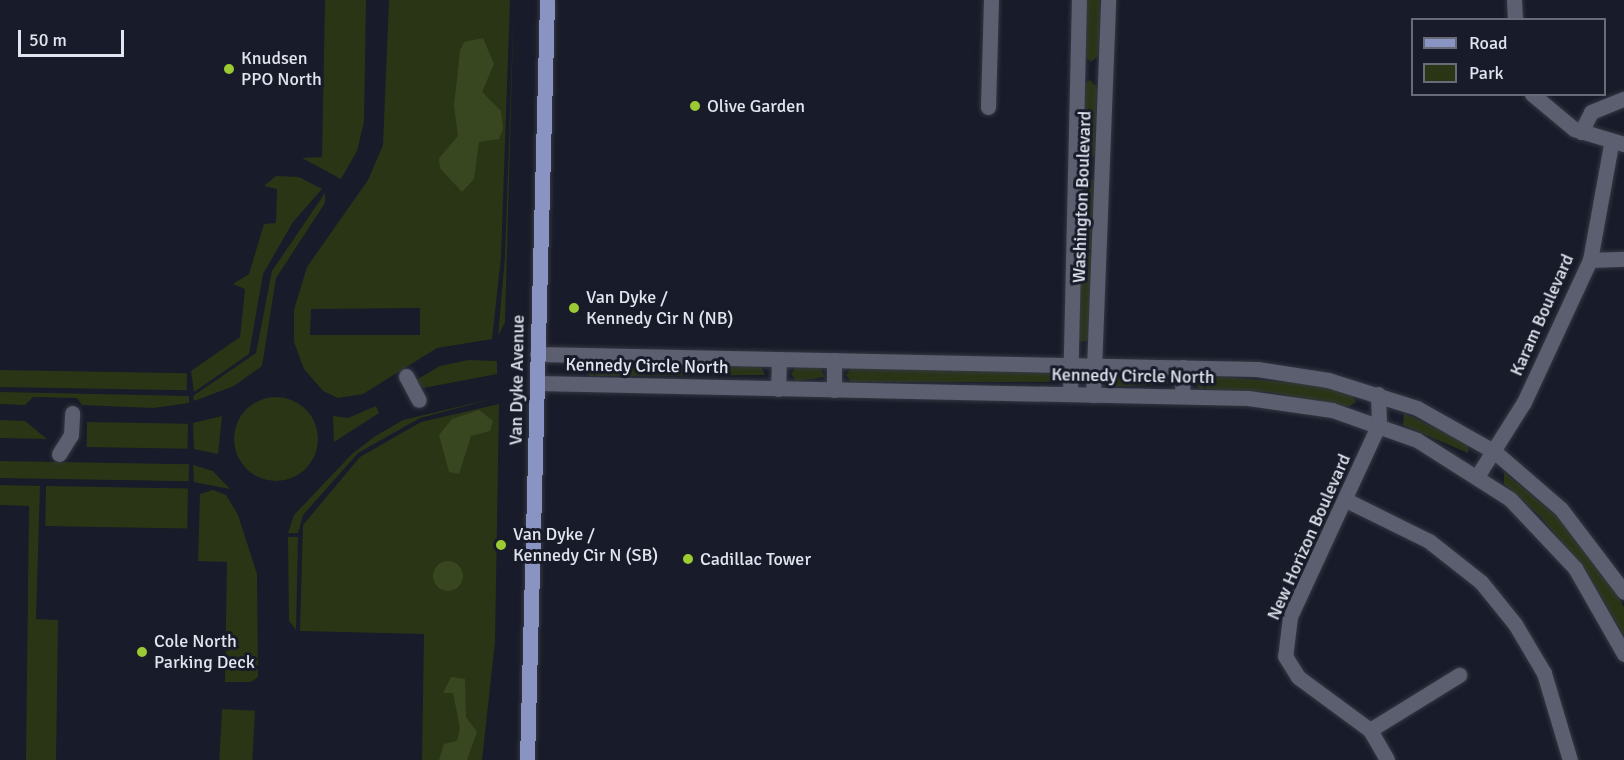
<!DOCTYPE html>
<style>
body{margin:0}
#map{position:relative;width:1624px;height:760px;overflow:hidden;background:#181b29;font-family:Signika,sans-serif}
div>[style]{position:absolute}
.green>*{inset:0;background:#2a3515;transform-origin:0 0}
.round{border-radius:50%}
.forest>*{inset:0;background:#394721}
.roads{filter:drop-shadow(0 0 2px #353742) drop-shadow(0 0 2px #353742)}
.minor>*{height:15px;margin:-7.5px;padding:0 7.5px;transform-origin:7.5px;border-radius:7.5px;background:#5b5f70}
.primary>*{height:15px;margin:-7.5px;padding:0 7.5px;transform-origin:7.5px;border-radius:7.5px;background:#8a94c3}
.dots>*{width:16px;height:16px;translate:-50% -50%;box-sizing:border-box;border:3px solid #181b29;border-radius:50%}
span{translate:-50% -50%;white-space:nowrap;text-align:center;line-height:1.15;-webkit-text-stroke:6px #181b29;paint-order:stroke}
.poi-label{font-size:18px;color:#e2e5ef}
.left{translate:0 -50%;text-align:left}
.street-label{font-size:18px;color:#e2e5ef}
.legend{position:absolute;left:1411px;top:18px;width:195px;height:78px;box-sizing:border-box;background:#181b29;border:2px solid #696c78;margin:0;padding:8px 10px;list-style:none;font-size:18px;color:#e2e5ef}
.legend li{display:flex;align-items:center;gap:12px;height:30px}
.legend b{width:30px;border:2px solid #696c78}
.scale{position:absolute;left:18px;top:30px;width:106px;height:27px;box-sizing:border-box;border:3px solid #e2e5ef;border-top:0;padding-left:8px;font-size:18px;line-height:21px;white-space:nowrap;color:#e2e5ef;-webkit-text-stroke:4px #181b29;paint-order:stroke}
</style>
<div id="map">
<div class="green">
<i style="clip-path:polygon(325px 0,366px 0,364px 122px,357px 151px,341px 179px,302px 158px,322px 157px)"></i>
<i style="clip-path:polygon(evenodd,389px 0,510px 0,501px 257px,492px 339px,437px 348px,363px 394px,338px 398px,323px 391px,304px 369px,294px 342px,294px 310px,307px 267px,368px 180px,383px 145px,389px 0,420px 308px,420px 335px,310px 335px,311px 309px,420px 308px)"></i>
<i style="clip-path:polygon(514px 0,505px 322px,498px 336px,505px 257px)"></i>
<i style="clip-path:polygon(1086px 0,1100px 0,1099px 55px,1091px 62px,1084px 55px)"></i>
<i style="clip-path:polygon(1090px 80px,1097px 87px,1095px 154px,1088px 161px,1083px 158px,1085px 83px)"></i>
<i style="clip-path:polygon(276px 176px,299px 177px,322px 189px,293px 222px,263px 274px,249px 354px,194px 392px,191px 371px,240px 337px,245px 289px,233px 284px,249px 274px,264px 224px,276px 223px,277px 189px,264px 186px)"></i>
<i style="clip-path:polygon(1088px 177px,1094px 181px,1089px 339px,1083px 342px,1077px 339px,1082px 180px)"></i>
<i style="clip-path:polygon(325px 193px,325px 203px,276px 278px,262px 366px,234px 386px,194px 401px,193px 396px,256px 353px,272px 271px)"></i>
<i style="clip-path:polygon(468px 360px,497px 361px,497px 374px,423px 388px,416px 380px,440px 366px)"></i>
<i style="clip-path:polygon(590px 362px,761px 366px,765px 375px,590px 376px,585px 369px)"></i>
<i style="clip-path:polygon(796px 367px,820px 367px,825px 377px,796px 381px,791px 374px)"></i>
<i style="clip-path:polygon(851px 368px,1055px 372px,1060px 382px,851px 382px,846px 375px)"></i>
<i style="left:0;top:370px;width:187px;height:17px;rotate:1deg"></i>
<i style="clip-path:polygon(1108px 373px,1165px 375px,1170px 384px,1108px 387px,1103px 380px)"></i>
<i style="clip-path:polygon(1199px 375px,1308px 384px,1351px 393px,1356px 402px,1348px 407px,1269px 392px,1199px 389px,1194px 382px)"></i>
<i style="clip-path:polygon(0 392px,189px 396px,189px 403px,153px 408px,82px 405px,77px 398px,33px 397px,25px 405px,0 404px)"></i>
<i style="clip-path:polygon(499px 397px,420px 418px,358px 453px,303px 515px,298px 533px,288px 533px,294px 515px,352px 454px,374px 437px,403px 420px)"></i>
<i class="round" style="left:234px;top:397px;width:84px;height:84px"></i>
<i style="clip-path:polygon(499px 404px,495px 642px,482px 760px,422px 760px,424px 634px,300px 631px,303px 525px,360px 457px,421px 422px)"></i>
<i style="clip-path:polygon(376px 406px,379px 413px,334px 442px,333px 416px,348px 418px)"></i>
<i style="clip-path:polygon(1404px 413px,1469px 444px,1468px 453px,1403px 425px)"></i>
<i style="clip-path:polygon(222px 416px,218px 454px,194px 449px,193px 423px)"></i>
<i style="clip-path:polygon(0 420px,25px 421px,47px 439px,0 438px)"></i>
<i style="left:87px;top:422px;width:101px;height:25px;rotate:1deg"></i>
<i style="left:0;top:461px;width:189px;height:17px;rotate:1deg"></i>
<i style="clip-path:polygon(193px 465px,213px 471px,230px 489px,194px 482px)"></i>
<i style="clip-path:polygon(1504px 472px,1563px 521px,1607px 578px,1624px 607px,1624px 636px,1588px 574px,1539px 515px,1504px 484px)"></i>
<i style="clip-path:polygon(0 485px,40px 486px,36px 619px,58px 620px,56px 760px,26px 760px,29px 506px,0 505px)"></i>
<i style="left:46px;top:486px;width:142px;height:40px;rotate:1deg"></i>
<i style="clip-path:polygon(213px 490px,226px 495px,238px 515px,257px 574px,258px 677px,251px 682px,225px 682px,227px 562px,198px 561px,200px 494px)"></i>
<i style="clip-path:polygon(288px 537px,298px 537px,296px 630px,289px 621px)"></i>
<i style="left:222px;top:709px;width:33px;height:51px;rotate:3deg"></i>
</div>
<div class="forest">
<i style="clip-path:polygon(483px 38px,494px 64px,482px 92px,501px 111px,503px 129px,499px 139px,479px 142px,474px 179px,462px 192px,440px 168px,439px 158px,458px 136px,454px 106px,460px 51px,464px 42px)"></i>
<i style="clip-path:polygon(479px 410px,493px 421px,490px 431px,471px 436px,459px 474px,449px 472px,439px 435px,452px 419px)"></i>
<i class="round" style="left:433px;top:561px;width:30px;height:30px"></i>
<i style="clip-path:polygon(451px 677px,465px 679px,466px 717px,477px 732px,467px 760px,439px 760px,444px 744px,457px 741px,460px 728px,453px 693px,443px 693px)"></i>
</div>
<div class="roads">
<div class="minor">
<i style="left:1514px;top:0;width:20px;rotate:87deg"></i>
<i style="left:1532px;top:94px;width:55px;rotate:39.8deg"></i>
<i style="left:1574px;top:129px;width:52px;rotate:16.7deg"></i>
<i style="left:988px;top:107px;width:107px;rotate:-88.4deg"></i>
<i style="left:1581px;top:132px;width:22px;rotate:-63deg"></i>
<i style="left:1591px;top:112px;width:35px;rotate:-22deg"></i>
<i style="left:1590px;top:260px;width:34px;rotate:-2deg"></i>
<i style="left:537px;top:354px;width:720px;rotate:1.19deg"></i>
<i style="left:1257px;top:369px;width:72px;rotate:8.8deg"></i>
<i style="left:1328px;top:380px;width:93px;rotate:17.5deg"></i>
<i style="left:1417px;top:408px;width:90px;rotate:29.4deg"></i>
<i style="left:1495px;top:452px;width:87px;rotate:40.8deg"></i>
<i style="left:1561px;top:509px;width:104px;rotate:52.8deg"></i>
<i style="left:406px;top:376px;width:27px;rotate:62deg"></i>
<i style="left:537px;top:383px;width:711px;rotate:1.21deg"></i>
<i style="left:1248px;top:398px;width:85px;rotate:8.1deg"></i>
<i style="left:1332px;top:410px;width:90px;rotate:19.4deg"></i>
<i style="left:1417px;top:440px;width:110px;rotate:32.4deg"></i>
<i style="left:1510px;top:499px;width:95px;rotate:46.7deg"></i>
<i style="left:1575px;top:568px;width:99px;rotate:60.3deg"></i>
<i style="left:778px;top:389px;width:30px;rotate:-88deg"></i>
<i style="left:834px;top:390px;width:30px;rotate:-90deg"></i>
<i style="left:1070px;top:394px;width:394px;rotate:-88.7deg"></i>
<i style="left:1378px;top:394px;width:30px;rotate:88deg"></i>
<i style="left:1379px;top:424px;width:213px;rotate:114.8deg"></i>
<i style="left:1290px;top:617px;width:39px;rotate:97deg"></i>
<i style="left:1285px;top:656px;width:25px;rotate:58deg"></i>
<i style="left:1298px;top:677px;width:89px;rotate:36.4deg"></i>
<i style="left:1370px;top:730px;width:34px;rotate:60deg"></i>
<i style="left:1093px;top:395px;width:395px;rotate:-87.8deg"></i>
<i style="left:1182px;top:396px;width:29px;rotate:-88deg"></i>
<i style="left:59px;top:454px;width:22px;rotate:-58deg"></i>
<i style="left:71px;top:435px;width:22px;rotate:-87deg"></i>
<i style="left:1478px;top:475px;width:86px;rotate:-57.8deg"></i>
<i style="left:1524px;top:402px;width:157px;rotate:-65.1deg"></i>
<i style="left:1590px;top:260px;width:118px;rotate:-79.7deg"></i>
<i style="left:1348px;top:501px;width:90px;rotate:26.3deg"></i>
<i style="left:1429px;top:541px;width:66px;rotate:38.3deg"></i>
<i style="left:1481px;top:582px;width:54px;rotate:51deg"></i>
<i style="left:1515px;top:624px;width:57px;rotate:59.4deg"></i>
<i style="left:1544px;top:673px;width:91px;rotate:73.4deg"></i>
<i style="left:1370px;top:730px;width:105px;rotate:-31.7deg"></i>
</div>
<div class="primary">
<i style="left:527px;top:760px;width:760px;rotate:-88.49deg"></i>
</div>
</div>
<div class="dots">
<i style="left:229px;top:69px;background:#9cca32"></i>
<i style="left:695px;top:106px;background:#9cca32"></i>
<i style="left:574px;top:308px;background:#9cca32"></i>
<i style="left:501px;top:545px;background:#9cca32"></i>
<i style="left:688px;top:559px;background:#9cca32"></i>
<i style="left:142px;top:652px;background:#9cca32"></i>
</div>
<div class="poi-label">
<span class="left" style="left:241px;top:69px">Knudsen<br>PPO North</span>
<span class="left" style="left:707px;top:106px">Olive Garden</span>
<span class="left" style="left:586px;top:308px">Van Dyke /<br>Kennedy Cir N (NB)</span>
<span class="left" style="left:513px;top:545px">Van Dyke /<br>Kennedy Cir N (SB)</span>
<span class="left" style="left:700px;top:559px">Cadillac Tower</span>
<span class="left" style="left:154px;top:652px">Cole North<br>Parking Deck</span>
</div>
<div class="street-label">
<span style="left:1082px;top:197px;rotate:-88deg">Washington Boulevard</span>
<span style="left:1542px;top:315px;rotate:-66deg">Karam Boulevard</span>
<span style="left:647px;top:366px;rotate:1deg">Kennedy Circle North</span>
<span style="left:1133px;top:376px;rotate:1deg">Kennedy Circle North</span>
<span style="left:517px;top:380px;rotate:-89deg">Van Dyke Avenue</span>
<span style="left:1309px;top:537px;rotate:-66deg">New Horizon Boulevard</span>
</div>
<ul class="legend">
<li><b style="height:8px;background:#8a94c3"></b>Road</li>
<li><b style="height:16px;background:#2a3515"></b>Park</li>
</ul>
<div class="scale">50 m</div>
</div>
